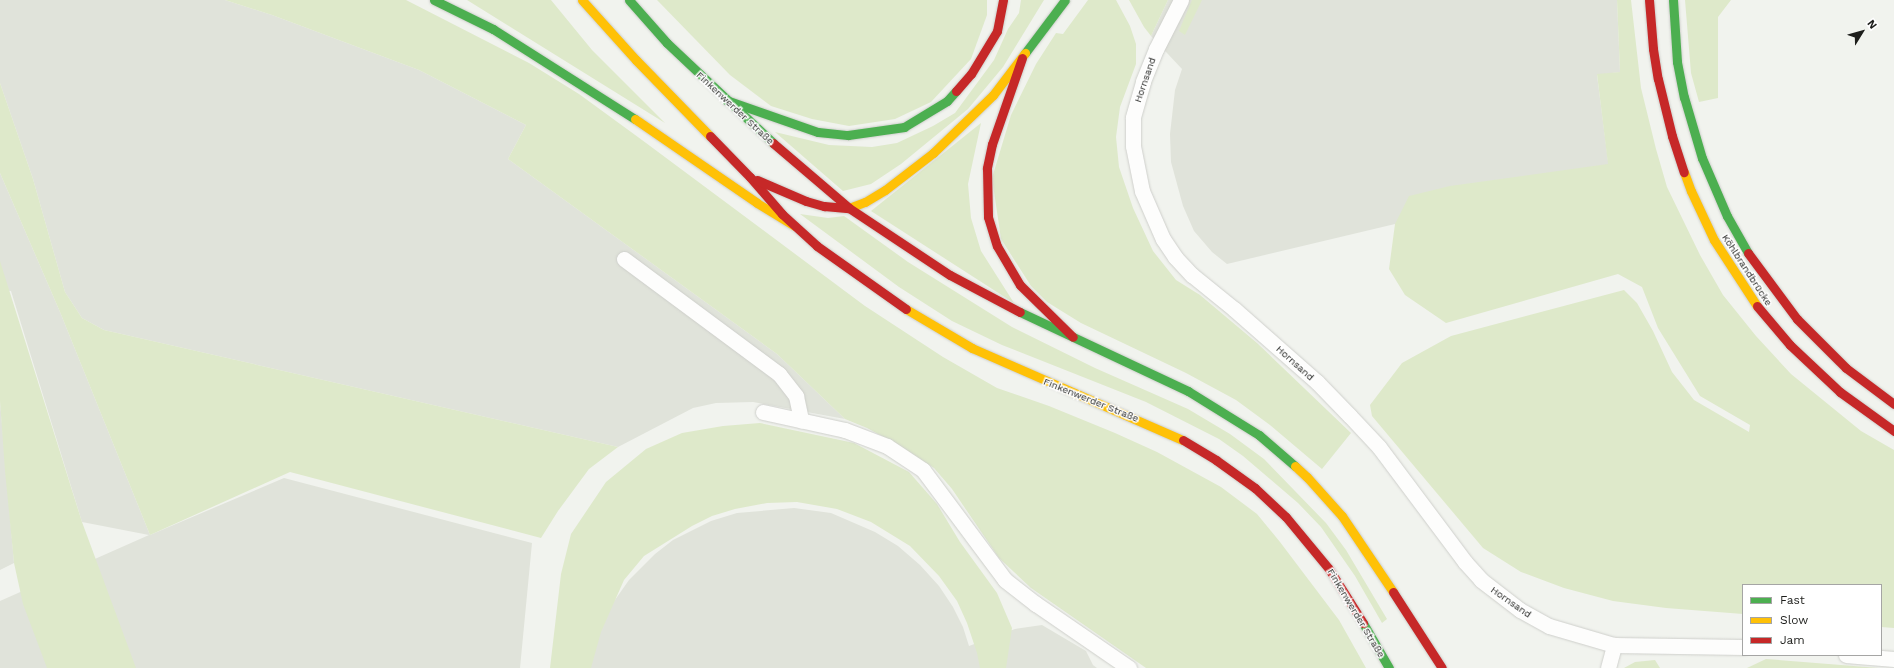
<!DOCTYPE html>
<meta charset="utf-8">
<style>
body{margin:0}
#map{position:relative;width:1894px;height:668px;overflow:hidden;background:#f1f3ee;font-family:"Work Sans",sans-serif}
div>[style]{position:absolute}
.built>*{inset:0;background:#e0e3da}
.green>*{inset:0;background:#dee9ca}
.roads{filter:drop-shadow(0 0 1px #cecfcb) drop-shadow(0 0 1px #cecfcb)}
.street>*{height:15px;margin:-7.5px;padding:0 7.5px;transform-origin:7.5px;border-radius:7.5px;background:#fdfdfc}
.fast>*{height:9px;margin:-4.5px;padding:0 4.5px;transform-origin:4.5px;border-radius:4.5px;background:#4caf50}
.slow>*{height:9px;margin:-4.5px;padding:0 4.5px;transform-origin:4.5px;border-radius:4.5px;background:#ffc107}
.jam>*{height:9px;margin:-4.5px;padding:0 4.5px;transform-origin:4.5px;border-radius:4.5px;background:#c62828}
span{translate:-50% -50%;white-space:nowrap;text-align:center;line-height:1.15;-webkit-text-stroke:3px #fff;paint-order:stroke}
.street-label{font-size:10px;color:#1d1e1b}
.legend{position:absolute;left:1742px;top:584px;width:140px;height:72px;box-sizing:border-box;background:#fff;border:1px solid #a5a5a4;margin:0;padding:5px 7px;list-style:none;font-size:12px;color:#1d1e1b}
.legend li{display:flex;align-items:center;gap:8px;height:20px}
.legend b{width:20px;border:1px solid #a5a5a4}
.north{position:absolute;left:1842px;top:12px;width:40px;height:40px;-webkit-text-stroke:3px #fff;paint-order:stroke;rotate:53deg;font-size:11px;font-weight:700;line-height:16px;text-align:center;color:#1d1e1b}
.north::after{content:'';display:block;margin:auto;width:14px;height:18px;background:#1d1e1b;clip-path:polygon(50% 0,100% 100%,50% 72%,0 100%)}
</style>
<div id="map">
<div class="built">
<i style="clip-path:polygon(0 0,225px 0,272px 15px,419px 70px,526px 125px,508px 159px,777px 354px,845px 419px,753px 402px,716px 403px,693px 408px,618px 447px,104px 330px,82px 318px,65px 292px,33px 179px,0 83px)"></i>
<i style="clip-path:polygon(1168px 0,1617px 0,1620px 72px,1597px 75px,1612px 192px,1545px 207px,1395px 224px,1227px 264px,1212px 252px,1194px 231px,1183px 206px,1171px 162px,1170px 134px,1175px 90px,1182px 69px,1151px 36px)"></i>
<i style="clip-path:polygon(0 173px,60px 312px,150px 535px,284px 478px,532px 543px,520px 668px,0 668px,0 601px,149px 535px,82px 522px,11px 291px,0 290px)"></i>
<i style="clip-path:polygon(0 401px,14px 563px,0 570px)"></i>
<i style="clip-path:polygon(794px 508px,831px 513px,875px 532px,898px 546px,920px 565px,939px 586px,953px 607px,963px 627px,969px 646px,1015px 629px,1042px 625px,1086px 651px,1093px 665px,1097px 668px,588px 668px,592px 648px,610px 607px,629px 580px,655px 554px,673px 540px,711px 521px,737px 513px)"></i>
</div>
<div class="green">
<i style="clip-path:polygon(225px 0,406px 0,529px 63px,579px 94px,642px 140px,865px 306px,943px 357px,997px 388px,1049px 406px,1115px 433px,1157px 452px,1221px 487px,1257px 514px,1280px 542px,1339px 620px,1366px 668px,1146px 668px,1031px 588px,999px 558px,952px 489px,934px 468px,900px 446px,867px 428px,845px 419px,777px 354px,508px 159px,526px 125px,419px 70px,272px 15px)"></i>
<i style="clip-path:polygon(467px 0,551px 0,592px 50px,665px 123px)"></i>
<i style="clip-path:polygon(657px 0,987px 0,987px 15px,971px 59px,931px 102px,895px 119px,849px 126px,812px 119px,771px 106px,730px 75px)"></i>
<i style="clip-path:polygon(1021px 0,1044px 0,1003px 67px,968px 109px,901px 164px,871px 184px,843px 191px,775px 132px,829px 145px,872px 147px,897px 143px,933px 126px,955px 113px,994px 60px,1008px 29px,1019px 13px)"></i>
<i style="clip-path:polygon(1088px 0,1116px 0,1130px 26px,1136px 44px,1136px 64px,1120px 107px,1116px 137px,1119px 167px,1133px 208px,1153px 251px,1176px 280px,1200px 295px,1257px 343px,1351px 433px,1322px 469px,1270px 425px,1236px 400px,1186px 373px,1081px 323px,1047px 302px,1031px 286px,1001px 239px,992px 178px,1011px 115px,1036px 64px,1056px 33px,1063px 34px)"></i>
<i style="clip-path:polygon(1129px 0,1168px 0,1151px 36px,1144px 27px)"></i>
<i style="clip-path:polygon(1192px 0,1202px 0,1185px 35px,1179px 31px)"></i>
<i style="clip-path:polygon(1617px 0,1631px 0,1641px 88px,1656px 149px,1667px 187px,1700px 255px,1723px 295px,1756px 336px,1791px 374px,1861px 431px,1894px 450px,1894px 628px,1881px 627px,1881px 585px,1743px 585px,1743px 614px,1666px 608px,1613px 601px,1564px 588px,1521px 572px,1483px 548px,1372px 416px,1370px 405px,1402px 363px,1451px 336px,1624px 290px,1637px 303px,1653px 331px,1672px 372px,1694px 400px,1749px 432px,1750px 425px,1700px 396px,1658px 328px,1642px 287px,1618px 274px,1446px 323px,1405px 295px,1389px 269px,1395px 224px,1409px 196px,1450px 186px,1608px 164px,1597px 74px,1620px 72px)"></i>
<i style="clip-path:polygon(1685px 0,1731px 0,1718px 17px,1718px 98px,1699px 102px,1691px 73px)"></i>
<i style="clip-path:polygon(0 83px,33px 179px,65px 292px,82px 318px,104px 330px,618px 447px,589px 469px,558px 511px,541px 538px,290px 472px,150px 535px,60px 312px,0 173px)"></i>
<i style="clip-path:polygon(981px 123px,968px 184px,971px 218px,981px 251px,1014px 303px,871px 211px)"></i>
<i style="clip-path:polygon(800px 214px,828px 218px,844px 216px,908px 262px,1012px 327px,1095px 368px,1188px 409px,1230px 434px,1264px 459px,1326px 523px,1346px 550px,1387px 619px,1382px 623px,1355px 576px,1321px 527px,1298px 503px,1243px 456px,1219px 439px,1146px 402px,1002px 345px,952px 321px,899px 287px)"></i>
<i style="clip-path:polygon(0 261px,82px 522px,136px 668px,47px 668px,23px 604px,14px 563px,5px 471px,0 401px)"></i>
<i style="clip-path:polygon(760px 423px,854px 443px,909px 472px,937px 504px,960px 542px,997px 593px,1012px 628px,1006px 668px,980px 668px,977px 653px,967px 623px,957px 601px,939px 576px,910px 546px,871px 522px,837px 509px,797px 502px,767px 503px,735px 509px,712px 516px,692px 526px,644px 556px,624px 580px,601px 632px,591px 668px,550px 668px,561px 574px,571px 534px,606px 482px,646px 449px,682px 433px,723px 426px)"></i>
<i style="clip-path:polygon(1766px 659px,1879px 668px,1747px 668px)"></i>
<i style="clip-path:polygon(1655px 660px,1660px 668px,1624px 668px,1635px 662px)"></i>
</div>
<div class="roads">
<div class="street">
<i style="left:1181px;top:0;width:55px;rotate:117deg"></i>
<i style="left:1156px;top:49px;width:35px;rotate:112deg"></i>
<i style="left:1143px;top:82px;width:37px;rotate:106deg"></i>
<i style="left:1133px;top:118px;width:28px;rotate:90deg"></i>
<i style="left:1133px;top:146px;width:46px;rotate:78.7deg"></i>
<i style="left:1142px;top:191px;width:52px;rotate:66.4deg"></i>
<i style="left:1163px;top:239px;width:22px;rotate:56deg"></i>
<i style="left:1175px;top:257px;width:25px;rotate:47deg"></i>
<i style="left:1192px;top:275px;width:54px;rotate:39deg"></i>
<i style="left:1234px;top:309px;width:111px;rotate:41.3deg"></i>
<i style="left:1317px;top:382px;width:47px;rotate:45.9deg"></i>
<i style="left:1350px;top:416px;width:42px;rotate:46.9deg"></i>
<i style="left:1379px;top:447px;width:144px;rotate:53.2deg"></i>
<i style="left:1465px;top:562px;width:24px;rotate:48deg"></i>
<i style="left:1481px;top:580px;width:49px;rotate:37.6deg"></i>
<i style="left:1520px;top:610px;width:33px;rotate:29deg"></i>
<i style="left:1549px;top:626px;width:68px;rotate:16.3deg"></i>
<i style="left:1614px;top:645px;width:129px;rotate:0.9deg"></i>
<i style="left:624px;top:259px;width:193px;rotate:36.6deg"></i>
<i style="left:779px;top:374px;width:28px;rotate:52deg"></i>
<i style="left:796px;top:396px;width:25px;rotate:78deg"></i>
<i style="left:763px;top:412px;width:84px;rotate:12.4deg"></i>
<i style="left:845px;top:430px;width:45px;rotate:20.9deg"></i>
<i style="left:887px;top:446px;width:43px;rotate:33.7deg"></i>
<i style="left:923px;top:470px;width:137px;rotate:53.3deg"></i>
<i style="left:1005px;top:580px;width:39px;rotate:38deg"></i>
<i style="left:1036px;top:604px;width:113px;rotate:34.5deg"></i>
<i style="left:1846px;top:655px;width:48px;rotate:4.8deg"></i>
<i style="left:1608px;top:668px;width:24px;rotate:-75deg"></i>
</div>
<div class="fast">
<i style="left:434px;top:0;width:66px;rotate:26.2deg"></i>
<i style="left:493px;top:29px;width:168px;rotate:32.4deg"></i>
<i style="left:629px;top:0;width:57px;rotate:48.5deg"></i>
<i style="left:667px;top:43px;width:146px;rotate:43.3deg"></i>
<i style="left:1673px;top:0;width:62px;rotate:86.3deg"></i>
<i style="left:1677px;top:62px;width:36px;rotate:79deg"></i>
<i style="left:1684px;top:97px;width:64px;rotate:73.6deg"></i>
<i style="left:1702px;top:158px;width:63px;rotate:66.7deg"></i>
<i style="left:1727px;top:216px;width:43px;rotate:60.4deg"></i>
<i style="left:1025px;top:53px;width:66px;rotate:-53deg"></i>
<i style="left:726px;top:100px;width:97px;rotate:19.2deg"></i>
<i style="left:818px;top:132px;width:30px;rotate:6deg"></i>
<i style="left:848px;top:135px;width:57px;rotate:-8.1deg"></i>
<i style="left:904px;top:127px;width:50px;rotate:-31.2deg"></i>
<i style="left:947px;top:101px;width:13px;rotate:-48deg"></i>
<i style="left:1020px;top:312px;width:186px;rotate:25.2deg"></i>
<i style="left:1188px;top:391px;width:84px;rotate:31.8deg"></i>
<i style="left:1259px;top:435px;width:48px;rotate:40.7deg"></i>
<i style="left:1363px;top:623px;width:52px;rotate:60deg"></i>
</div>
<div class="slow">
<i style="left:582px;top:0;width:81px;rotate:48deg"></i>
<i style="left:636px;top:60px;width:106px;rotate:45.8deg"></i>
<i style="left:635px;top:119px;width:148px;rotate:34.5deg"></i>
<i style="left:757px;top:203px;width:44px;rotate:31.2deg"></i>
<i style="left:1684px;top:172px;width:20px;rotate:70deg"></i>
<i style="left:1691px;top:191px;width:54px;rotate:64.9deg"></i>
<i style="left:1714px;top:240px;width:79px;rotate:56.9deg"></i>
<i style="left:849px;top:208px;width:17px;rotate:-21deg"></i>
<i style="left:865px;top:202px;width:23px;rotate:-31deg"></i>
<i style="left:885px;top:190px;width:61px;rotate:-37.6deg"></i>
<i style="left:933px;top:153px;width:83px;rotate:-44deg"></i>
<i style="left:993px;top:95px;width:53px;rotate:-52.7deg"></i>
<i style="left:906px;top:309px;width:77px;rotate:30.6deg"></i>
<i style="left:972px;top:348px;width:230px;rotate:23.6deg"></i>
<i style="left:1295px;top:466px;width:16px;rotate:43deg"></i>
<i style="left:1307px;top:477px;width:52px;rotate:48.1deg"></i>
<i style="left:1342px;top:516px;width:92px;rotate:56.1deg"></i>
</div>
<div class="jam">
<i style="left:1649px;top:0;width:49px;rotate:85.3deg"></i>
<i style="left:1653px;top:49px;width:30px;rotate:81deg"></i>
<i style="left:1658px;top:79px;width:59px;rotate:76.2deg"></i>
<i style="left:1672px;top:136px;width:38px;rotate:72deg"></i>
<i style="left:1022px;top:58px;width:91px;rotate:109.2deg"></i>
<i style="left:992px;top:144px;width:25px;rotate:102deg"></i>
<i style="left:987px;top:168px;width:49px;rotate:88.8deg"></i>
<i style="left:988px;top:217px;width:30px;rotate:73deg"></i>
<i style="left:997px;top:246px;width:45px;rotate:59.5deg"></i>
<i style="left:1020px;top:285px;width:74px;rotate:44.5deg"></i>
<i style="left:956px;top:91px;width:23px;rotate:-49deg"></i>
<i style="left:971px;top:74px;width:50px;rotate:-58.8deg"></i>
<i style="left:997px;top:31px;width:32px;rotate:-79deg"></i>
<i style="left:710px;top:136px;width:57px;rotate:45.7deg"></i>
<i style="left:750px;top:177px;width:49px;rotate:49.1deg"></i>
<i style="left:782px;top:214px;width:47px;rotate:42.4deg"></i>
<i style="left:817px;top:246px;width:109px;rotate:35.3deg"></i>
<i style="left:773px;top:143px;width:100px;rotate:40.5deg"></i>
<i style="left:849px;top:208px;width:121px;rotate:33.6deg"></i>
<i style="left:950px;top:275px;width:79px;rotate:27.9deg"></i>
<i style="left:757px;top:180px;width:53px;rotate:23.2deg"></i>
<i style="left:806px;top:201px;width:19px;rotate:16deg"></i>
<i style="left:824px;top:206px;width:25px;rotate:5deg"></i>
<i style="left:1748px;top:253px;width:82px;rotate:53.4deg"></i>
<i style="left:1797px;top:319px;width:69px;rotate:45deg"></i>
<i style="left:1846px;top:368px;width:60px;rotate:36.9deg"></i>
<i style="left:1757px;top:306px;width:51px;rotate:49.8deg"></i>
<i style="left:1790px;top:345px;width:69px;rotate:43.2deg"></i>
<i style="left:1840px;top:392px;width:67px;rotate:35.8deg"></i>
<i style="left:1183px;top:440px;width:39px;rotate:31deg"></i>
<i style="left:1216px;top:460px;width:48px;rotate:35.7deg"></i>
<i style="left:1255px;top:488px;width:42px;rotate:43.1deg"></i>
<i style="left:1286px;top:517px;width:67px;rotate:50.4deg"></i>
<i style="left:1329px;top:569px;width:64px;rotate:57.8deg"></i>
<i style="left:1393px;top:592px;width:90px;rotate:57.2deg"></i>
</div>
</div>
<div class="street-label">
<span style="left:1145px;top:80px;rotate:-71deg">Hornsand</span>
<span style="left:735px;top:108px;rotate:43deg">Finkenwerder Straße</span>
<span style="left:1747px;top:270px;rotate:57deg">Köhlbrandbrücke</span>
<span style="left:1295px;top:363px;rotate:42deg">Hornsand</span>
<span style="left:1091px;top:400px;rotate:22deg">Finkenwerder Straße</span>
<span style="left:1511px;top:602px;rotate:35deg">Hornsand</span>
<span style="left:1356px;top:613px;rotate:59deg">Finkenwerder Straße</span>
</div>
<ul class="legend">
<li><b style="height:5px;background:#4caf50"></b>Fast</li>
<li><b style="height:5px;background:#ffc107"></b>Slow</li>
<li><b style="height:5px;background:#c62828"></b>Jam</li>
</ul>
<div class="north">N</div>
</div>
